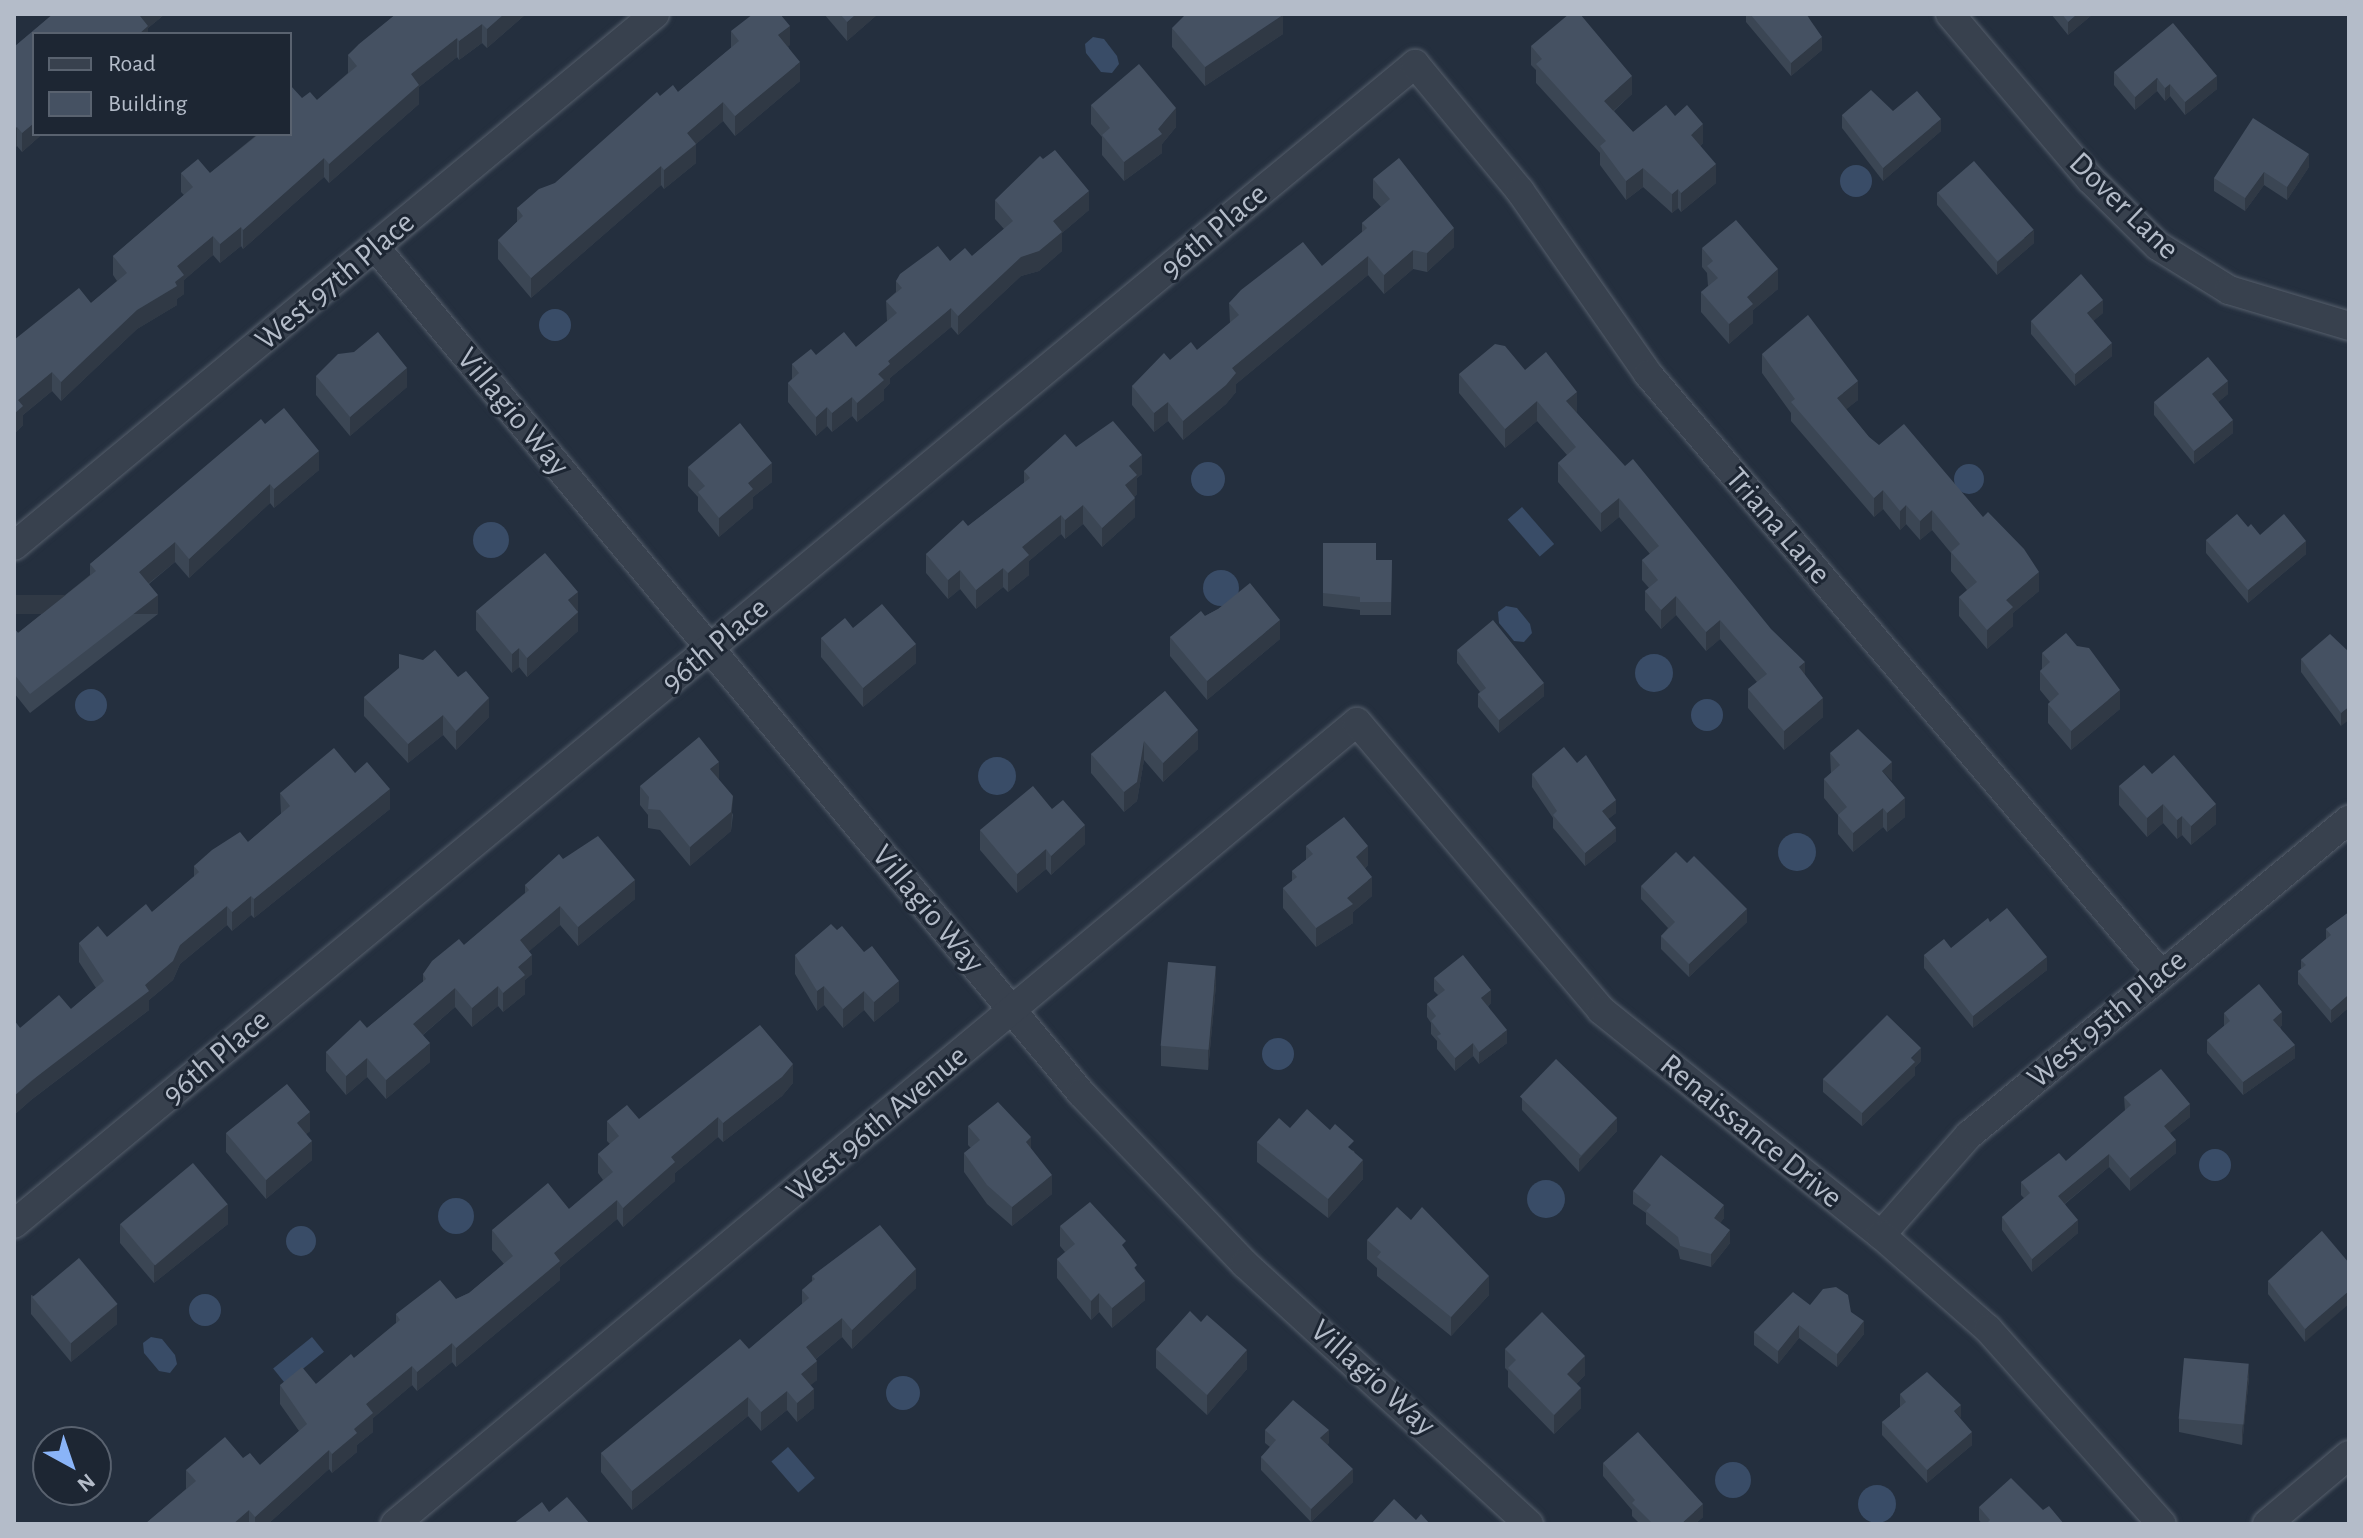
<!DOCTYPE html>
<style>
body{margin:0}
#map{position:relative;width:2363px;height:1538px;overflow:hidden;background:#242f3e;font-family:"Alegreya Sans",sans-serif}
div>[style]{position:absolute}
.water>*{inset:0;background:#394c67;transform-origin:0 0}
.round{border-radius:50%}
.roads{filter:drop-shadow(0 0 2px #565f6c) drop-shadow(0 0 2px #565f6c)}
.street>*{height:28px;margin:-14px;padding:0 14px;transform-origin:14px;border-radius:14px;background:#38414e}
.wall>*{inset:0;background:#3b4654}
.shaded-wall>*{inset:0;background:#303945;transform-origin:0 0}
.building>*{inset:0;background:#455162;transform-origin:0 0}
span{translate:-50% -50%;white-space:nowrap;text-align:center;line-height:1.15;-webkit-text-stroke:6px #1d2633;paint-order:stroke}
.street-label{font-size:32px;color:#b4bcc9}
.frame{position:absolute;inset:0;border:16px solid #b4bcc9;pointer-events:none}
.legend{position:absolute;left:32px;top:32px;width:260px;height:104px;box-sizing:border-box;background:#1d2633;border:2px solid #59626f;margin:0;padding:10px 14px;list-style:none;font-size:24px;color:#b4bcc9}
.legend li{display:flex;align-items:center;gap:16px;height:40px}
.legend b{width:40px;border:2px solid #59626f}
.north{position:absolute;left:32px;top:1426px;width:80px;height:80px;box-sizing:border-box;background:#1d2633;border:2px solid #59626f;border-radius:50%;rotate:140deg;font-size:22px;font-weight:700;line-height:32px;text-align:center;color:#b4bcc9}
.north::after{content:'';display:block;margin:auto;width:28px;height:36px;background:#8ab4f8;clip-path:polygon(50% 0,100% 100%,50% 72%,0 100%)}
</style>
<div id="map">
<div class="water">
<i style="clip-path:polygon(1093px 37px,1104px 39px,1117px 56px,1119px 64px,1112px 73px,1101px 72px,1086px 53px,1085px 44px)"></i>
<i class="round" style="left:1840px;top:165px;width:32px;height:32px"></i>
<i class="round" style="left:539px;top:309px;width:32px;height:32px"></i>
<i class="round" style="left:1191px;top:462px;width:34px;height:34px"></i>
<i class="round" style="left:1954px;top:464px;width:30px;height:30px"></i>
<i style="left:1522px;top:507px;width:49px;height:19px;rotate:49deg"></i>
<i class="round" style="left:473px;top:522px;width:36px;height:36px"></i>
<i class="round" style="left:1203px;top:570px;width:36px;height:36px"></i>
<i style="clip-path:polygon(1506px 606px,1517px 608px,1530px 624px,1532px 633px,1524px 642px,1514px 641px,1499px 623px,1498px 612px)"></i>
<i class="round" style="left:1635px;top:654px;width:38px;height:38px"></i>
<i class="round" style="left:75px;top:689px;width:32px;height:32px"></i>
<i class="round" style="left:1691px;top:699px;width:32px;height:32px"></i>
<i class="round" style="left:978px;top:757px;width:38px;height:38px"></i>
<i class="round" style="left:1778px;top:833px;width:38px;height:38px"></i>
<i class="round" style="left:1262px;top:1038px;width:32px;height:32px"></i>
<i class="round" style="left:2199px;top:1149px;width:32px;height:32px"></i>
<i class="round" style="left:1527px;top:1180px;width:38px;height:38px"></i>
<i class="round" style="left:438px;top:1198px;width:36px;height:36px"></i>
<i class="round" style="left:286px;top:1226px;width:30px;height:30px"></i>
<i class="round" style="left:189px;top:1294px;width:32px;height:32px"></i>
<i style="clip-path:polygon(151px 1337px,162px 1339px,175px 1355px,177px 1364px,170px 1373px,159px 1371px,144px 1353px,143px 1343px)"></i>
<i style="left:312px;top:1337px;width:19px;height:50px;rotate:51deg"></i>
<i class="round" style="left:886px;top:1376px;width:34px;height:34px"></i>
<i style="left:788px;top:1447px;width:41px;height:22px;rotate:49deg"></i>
<i class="round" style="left:1715px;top:1462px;width:36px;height:36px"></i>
<i class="round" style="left:1858px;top:1485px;width:38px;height:38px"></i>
</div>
<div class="roads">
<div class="street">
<i style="left:1950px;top:14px;width:216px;rotate:49.7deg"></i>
<i style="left:2090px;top:179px;width:95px;rotate:44.6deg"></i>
<i style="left:2158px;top:246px;width:84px;rotate:31.8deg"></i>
<i style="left:2229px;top:290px;width:125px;rotate:16.7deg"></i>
<i style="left:376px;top:248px;width:1100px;rotate:50.16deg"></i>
<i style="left:1081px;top:1093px;width:237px;rotate:46.2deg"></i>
<i style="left:1245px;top:1264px;width:385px;rotate:42.5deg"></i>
<i style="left:14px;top:546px;width:833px;rotate:-39.69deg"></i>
<i style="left:14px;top:1224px;width:1819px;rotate:-39.62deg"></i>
<i style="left:1415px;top:64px;width:165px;rotate:50.4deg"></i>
<i style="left:1520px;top:191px;width:223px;rotate:55deg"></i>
<i style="left:1648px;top:374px;width:788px;rotate:49.48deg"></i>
<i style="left:1881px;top:1235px;width:133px;rotate:-48.7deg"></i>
<i style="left:1969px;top:1135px;width:494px;rotate:-39.7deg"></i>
<i style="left:395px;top:1524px;width:1252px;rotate:-39.82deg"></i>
<i style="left:1357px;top:722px;width:377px;rotate:49.7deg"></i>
<i style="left:1601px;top:1010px;width:359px;rotate:38.8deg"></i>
<i style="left:1881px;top:1235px;width:142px;rotate:41.3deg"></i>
<i style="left:1988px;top:1329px;width:261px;rotate:48.3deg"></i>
<i style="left:2267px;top:1524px;width:107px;rotate:-40.1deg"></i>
</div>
</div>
<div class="wall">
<i style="clip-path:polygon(53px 14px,165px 14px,148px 28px,148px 34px,34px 34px,40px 136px,22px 152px,17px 146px,14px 148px,14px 47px)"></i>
<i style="clip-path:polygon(396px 14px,526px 14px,487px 48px,482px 43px,459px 60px,457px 57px,419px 87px,419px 104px,329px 183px,324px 177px,243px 249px,241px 246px,220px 263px,213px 255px,184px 280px,184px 294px,177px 299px,177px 305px,137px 329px,61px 401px,52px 391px,23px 415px,23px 425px,16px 432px,16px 440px,14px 340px,91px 303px,117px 281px,113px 275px,113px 256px,184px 195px,181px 192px,181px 173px,210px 173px,302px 98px,317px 100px,348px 73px,348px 55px)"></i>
<i style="clip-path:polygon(824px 14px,878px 14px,847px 41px)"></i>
<i style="clip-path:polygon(1746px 14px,1810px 14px,1808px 16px,1822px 50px,1791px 76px,1746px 22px)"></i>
<i style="clip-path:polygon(2051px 14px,2093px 14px,2068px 35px)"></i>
<i style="clip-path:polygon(1172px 28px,1283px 34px,1205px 86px,1172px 47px)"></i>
<i style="clip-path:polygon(731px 31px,790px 45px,788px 46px,800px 81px,735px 136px,723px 121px,696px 144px,696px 163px,664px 189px,661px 185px,531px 298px,498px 259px,498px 240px,517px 222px,517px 208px,555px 183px,660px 96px,678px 92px,731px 48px)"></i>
<i style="clip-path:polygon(1531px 46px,1632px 94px,1614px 111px,1633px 132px,1675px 116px,1703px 143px,1700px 146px,1716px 183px,1681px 212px,1678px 208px,1672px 213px,1643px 187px,1626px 200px,1600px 165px,1600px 153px,1536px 83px,1536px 70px,1531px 65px)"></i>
<i style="clip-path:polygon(2114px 72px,2217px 89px,2185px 115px,2170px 96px,2165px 101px,2157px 91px,2135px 110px,2114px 85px)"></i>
<i style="clip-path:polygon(1091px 105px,1176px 127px,1162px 144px,1162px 153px,1124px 181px,1102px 155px,1102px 137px,1091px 124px)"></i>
<i style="clip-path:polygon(1893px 111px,1941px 131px,1883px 181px,1842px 128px,1842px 115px)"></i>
<i style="clip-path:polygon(2309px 167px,2287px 200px,2264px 185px,2245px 211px,2214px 191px,2214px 178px)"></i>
<i style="clip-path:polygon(1373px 179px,1454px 247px,1427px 272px,1413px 269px,1384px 294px,1368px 275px,1236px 384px,1236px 392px,1226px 404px,1183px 440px,1168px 421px,1154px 432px,1132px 405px,1132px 386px,1170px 360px,1197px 350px,1230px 323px,1229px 303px,1322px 266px,1362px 232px,1362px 223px,1381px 207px,1373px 198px)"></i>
<i style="clip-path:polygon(1937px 192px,2034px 243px,1997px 275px,1937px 205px)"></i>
<i style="clip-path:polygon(995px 200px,1089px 210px,1062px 233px,1062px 251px,1039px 271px,1021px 276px,958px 335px,951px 327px,890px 378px,890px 383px,884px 389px,884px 400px,857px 422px,852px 416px,832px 432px,827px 426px,816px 436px,788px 402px,788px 383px,792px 379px,792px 364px,816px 355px,856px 347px,887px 321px,886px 301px,896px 292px,896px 281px,950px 261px,972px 256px,1004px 229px,995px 219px)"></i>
<i style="clip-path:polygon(1702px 248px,1778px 289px,1753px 310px,1753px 323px,1729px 344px,1701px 312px,1701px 292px,1708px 286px,1707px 273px,1702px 267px)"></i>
<i style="clip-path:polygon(2103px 313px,2093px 321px,2112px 356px,2075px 386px,2031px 334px,2031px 321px)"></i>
<i style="clip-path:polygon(1762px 354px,1858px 400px,1846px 409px,1869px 437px,2039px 591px,2013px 613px,2013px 626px,1987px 649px,1959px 616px,1959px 597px,1967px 590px,1951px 571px,1951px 553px,1932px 530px,1920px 540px,1906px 524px,1900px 530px,1883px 509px,1874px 517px,1791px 421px,1791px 413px,1762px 373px)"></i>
<i style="clip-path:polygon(1525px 370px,1577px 411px,1576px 412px,1805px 675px,1823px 717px,1784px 750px,1748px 708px,1748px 689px,1757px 682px,1720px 639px,1706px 651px,1676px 615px,1661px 629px,1645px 610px,1645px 591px,1649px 588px,1642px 580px,1642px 560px,1650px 554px,1619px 517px,1601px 532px,1558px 482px,1558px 463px,1567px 455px,1537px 421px,1505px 448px,1459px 393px,1459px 374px)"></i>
<i style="clip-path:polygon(316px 376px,407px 387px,350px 436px,316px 395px)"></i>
<i style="clip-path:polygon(2228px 394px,2218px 402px,2233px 433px,2194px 464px,2154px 415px,2154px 402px)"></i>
<i style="clip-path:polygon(265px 424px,319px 470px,274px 508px,270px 503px,189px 578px,175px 562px,149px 584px,158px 614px,30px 713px,14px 693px,14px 628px,18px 633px,90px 575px,90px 564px)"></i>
<i style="clip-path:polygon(1076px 447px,1142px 474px,1137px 478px,1137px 494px,1134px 497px,1135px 517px,1102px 547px,1083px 524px,1065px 539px,1061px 534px,1029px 561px,1029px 575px,1008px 592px,1003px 587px,976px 609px,960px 589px,948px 599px,926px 573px,926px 554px,968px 526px,1024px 483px,1024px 471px)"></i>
<i style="clip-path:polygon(688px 467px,772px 482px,753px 497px,753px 508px,719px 537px,698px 511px,698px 497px,688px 486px)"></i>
<i style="clip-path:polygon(2248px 527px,2260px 535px,2306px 554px,2248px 603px,2206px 553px,2206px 540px)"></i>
<i style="clip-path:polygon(1323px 543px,1376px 560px,1392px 560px,1391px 615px,1360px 615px,1360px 610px,1323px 606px)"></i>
<i style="clip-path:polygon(1218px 609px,1280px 639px,1207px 700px,1170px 656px,1170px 637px,1205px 616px)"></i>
<i style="clip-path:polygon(476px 611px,578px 611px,578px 631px,527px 677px,519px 667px,512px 673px,476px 630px)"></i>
<i style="clip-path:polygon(853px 628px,916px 663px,863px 707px,821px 657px,821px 638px)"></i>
<i style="clip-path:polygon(1457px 650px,1544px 696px,1499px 733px,1478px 707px,1478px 694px,1480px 692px,1457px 663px)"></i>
<i style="clip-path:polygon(2349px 652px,2341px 726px,2301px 672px,2301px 659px)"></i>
<i style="clip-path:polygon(2042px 653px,2120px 709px,2071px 750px,2048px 723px,2048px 704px,2050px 702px,2040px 690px,2040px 671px,2042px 669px)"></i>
<i style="clip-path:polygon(1165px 691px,1198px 749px,1163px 782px,1144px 760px,1137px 801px,1124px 812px,1091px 773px,1091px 754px)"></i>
<i style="clip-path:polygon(364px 697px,489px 717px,456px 750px,443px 735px,408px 763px,364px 716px)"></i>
<i style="clip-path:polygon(1830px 753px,1891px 782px,1905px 817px,1887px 832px,1883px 827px,1853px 852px,1838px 834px,1838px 815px,1824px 798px,1824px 779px,1831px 773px)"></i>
<i style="clip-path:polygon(355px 773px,390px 809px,254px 918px,251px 915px,232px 931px,227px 925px,180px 964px,173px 980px,149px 1000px,149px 1010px,31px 1100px,14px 1115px,14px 1020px,20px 1028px,71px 1009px,96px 988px,79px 962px,79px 943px,107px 937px,152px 912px,194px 877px,194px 866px,248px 842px,281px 814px,280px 793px)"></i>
<i style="clip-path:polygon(1532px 774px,1616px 813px,1608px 819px,1616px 841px,1585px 866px,1553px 828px,1553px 818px,1532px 787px)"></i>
<i style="clip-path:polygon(2152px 774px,2216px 824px,2191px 845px,2182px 835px,2177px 839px,2163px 823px,2147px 837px,2119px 805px,2119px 786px)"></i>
<i style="clip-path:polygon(719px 780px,733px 815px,731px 831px,690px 866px,660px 830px,648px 828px,648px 815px,640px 805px,640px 786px)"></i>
<i style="clip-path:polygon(1052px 809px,1085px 844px,1051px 875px,1046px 869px,1017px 893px,980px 850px,980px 830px)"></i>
<i style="clip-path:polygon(1306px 846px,1368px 865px,1365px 868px,1372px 896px,1353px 912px,1353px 923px,1316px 947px,1283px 908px,1283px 888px,1292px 881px,1292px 871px,1306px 860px)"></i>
<i style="clip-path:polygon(563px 859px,635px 899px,578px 946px,560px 925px,529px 951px,532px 974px,525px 980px,525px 994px,503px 1012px,498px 1006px,472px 1027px,455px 1007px,423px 1035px,430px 1062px,386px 1099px,367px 1077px,346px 1095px,326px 1071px,326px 1052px,367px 1028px,423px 982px,423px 974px,464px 945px,525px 893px,525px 885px)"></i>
<i style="clip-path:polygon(1641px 886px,1747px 922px,1689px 977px,1661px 949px,1661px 936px,1668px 928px,1641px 899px)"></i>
<i style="clip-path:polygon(2349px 912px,2349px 1010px,2347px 1009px,2331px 1023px,2298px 984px,2298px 971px,2301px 969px,2301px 960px,2326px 939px,2326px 929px)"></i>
<i style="clip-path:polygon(1951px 948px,2047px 970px,1973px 1028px,1924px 968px,1924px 955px)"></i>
<i style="clip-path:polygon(795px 955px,899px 1001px,874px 1022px,864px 1010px,843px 1028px,824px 1005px,817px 1011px,795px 974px)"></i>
<i style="clip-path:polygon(1434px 978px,1491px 1003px,1488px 1006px,1507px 1043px,1479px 1064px,1473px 1056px,1455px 1071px,1437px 1049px,1437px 1041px,1431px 1034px,1431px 1023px,1427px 1017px,1427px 1004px,1438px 995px,1434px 991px)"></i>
<i style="clip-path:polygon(1216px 985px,1208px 1070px,1161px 1066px,1161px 1046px)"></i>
<i style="clip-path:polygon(2224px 1013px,2282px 1025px,2280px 1027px,2295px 1058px,2243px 1095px,2207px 1053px,2207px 1040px,2224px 1026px)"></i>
<i style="clip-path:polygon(1921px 1061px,1915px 1067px,1915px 1075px,1862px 1126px,1823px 1092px,1823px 1079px)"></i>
<i style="clip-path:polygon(793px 1083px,782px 1096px,723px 1142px,718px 1137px,675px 1173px,675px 1181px,623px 1227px,617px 1219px,560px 1267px,560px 1280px,456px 1367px,452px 1362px,417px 1391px,412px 1385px,373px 1418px,373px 1432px,357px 1445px,357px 1452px,332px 1473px,329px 1469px,268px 1524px,145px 1524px,186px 1489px,186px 1470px,243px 1458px,260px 1465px,299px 1431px,280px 1404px,280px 1385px,316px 1384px,354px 1358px,396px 1323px,396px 1314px,456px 1299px,469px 1293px,504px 1264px,492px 1250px,492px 1230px,569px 1209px,603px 1180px,598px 1173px,598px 1154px,610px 1144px,607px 1141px,607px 1121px,639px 1119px)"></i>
<i style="clip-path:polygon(2124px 1097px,2190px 1117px,2170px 1133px,2176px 1153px,2130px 1191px,2109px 1167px,2065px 1204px,2078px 1233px,2032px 1272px,2002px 1230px,2002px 1217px,2024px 1198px,2021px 1195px,2021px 1182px,2066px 1161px,2125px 1111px)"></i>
<i style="clip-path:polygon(1522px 1098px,1617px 1131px,1579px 1172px,1522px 1110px)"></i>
<i style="clip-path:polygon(968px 1126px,1031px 1149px,1052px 1194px,1012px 1226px,987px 1204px,964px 1172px,964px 1153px,971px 1148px,968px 1145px)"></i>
<i style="clip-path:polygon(1290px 1128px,1354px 1151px,1363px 1179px,1328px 1218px,1257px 1162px,1257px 1142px)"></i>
<i style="clip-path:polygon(310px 1131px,306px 1134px,312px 1160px,266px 1199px,226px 1152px,226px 1133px)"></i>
<i style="clip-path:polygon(1633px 1191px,1724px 1218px,1720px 1223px,1730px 1243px,1711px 1267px,1680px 1259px,1678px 1250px,1646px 1224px,1646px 1213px,1633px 1204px)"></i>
<i style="clip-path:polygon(120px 1224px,228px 1224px,154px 1283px,120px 1243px)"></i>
<i style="clip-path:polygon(1060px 1226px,1126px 1251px,1137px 1272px,1145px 1300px,1112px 1328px,1099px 1312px,1091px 1320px,1057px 1278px,1057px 1259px,1065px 1252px,1060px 1246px)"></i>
<i style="clip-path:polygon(2322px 1231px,2305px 1342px,2268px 1294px,2268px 1281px)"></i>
<i style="clip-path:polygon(1367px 1240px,1489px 1295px,1451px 1336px,1377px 1276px,1377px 1268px,1367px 1259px)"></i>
<i style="clip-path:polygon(812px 1276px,916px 1288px,852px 1349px,842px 1337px,816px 1359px,817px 1380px,810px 1385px,814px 1408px,797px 1422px,787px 1410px,761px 1431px,748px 1416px,632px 1510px,601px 1472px,601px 1453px,749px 1349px,802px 1304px,802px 1290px,812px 1281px)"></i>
<i style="clip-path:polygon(31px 1295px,117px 1324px,71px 1362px,31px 1314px)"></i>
<i style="clip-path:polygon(1810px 1305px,1851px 1312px,1864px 1334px,1837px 1367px,1799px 1338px,1778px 1364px,1754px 1345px,1754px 1332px)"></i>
<i style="clip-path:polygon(1156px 1349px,1247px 1369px,1207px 1415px,1156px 1368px)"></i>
<i style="clip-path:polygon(1505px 1349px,1585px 1375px,1576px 1384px,1581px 1408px,1554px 1434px,1508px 1387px,1508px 1371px,1505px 1368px)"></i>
<i style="clip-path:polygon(2249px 1377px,2242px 1445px,2179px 1432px,2179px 1419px)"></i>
<i style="clip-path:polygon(1900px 1394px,1960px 1419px,1972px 1445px,1927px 1483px,1882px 1435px,1882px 1422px,1900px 1407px)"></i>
<i style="clip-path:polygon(1265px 1430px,1329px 1443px,1327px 1444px,1353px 1482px,1311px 1522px,1261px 1470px,1261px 1457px,1270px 1447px,1265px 1443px)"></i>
<i style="clip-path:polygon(1603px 1463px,1703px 1517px,1695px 1524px,1640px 1524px,1632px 1516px,1632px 1510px,1603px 1476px)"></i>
<i style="clip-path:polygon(1979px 1507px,2043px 1510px,2064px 1524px,1982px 1524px,1979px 1520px)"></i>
</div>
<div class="shaded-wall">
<i style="clip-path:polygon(143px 14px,165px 14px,148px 28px,148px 34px,139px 34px,140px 16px)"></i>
<i style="clip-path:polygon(504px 14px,526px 14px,487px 48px,487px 29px)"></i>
<i style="clip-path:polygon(856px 14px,878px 14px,847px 41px,847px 22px)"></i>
<i style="clip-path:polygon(2077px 14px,2093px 14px,2068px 35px,2068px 22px)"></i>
<i style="clip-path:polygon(1283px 15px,1283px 34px,1205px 86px,1205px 67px)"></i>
<i style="clip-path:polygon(482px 24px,482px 43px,459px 60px,459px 41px)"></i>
<i style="clip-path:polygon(790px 26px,790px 45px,778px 54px,778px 35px)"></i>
<i style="clip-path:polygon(1822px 37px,1822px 50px,1791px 76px,1791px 63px)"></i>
<i style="clip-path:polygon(457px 38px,457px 57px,419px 87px,419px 104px,329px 183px,329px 164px,411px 74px)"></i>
<i style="clip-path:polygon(800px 62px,800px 81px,735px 136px,735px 116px)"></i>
<i style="clip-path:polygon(1632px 76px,1632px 94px,1604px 119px,1604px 101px)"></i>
<i style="clip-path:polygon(2217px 76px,2217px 89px,2185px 115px,2185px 102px)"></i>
<i style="clip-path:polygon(2157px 78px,2157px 91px,2135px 110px,2135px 97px)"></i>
<i style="clip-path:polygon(2170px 84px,2170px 96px,2165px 101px,2165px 88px)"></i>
<i style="clip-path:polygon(723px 102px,723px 121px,696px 144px,696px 163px,664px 189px,664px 170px,687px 133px)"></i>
<i style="clip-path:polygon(1176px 108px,1176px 127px,1162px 144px,1162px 153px,1124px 181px,1124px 162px,1158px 129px)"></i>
<i style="clip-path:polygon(1941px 119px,1941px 131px,1883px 181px,1883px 168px)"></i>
<i style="clip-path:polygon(34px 123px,34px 134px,40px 134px,40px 136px,22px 152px,22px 133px)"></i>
<i style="clip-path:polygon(1703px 124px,1703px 143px,1691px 154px,1691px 135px)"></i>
<i style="clip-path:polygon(17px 127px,17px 146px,14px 148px,14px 129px)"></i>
<i style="clip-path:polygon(2309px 154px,2309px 167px,2287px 200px,2287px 187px)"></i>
<i style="clip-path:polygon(324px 158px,324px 177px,243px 249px,243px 230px)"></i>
<i style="clip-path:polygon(1716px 164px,1716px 183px,1681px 212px,1681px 193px)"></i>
<i style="clip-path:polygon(661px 166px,661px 185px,531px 298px,531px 278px)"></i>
<i style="clip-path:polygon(1643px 168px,1643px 187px,1626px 200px,1626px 181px)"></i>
<i style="clip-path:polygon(2264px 172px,2264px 185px,2245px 211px,2245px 198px)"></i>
<i style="clip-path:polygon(1678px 189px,1678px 208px,1672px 213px,1672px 194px)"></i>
<i style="clip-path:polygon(1089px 191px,1089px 210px,1062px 233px,1062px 251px,1039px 271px,1021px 276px,958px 335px,958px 316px,1053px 221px)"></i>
<i style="clip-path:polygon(241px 227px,241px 246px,220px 263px,220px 244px)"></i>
<i style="clip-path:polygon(1454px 228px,1454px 247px,1427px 272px,1427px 253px)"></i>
<i style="clip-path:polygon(2034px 230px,2034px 243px,1997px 275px,1997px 262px)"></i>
<i style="clip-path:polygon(213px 236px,213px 255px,184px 280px,184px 294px,177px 299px,177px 305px,137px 329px,61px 401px,61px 382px,177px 266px)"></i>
<i style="clip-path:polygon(1413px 250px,1413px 269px,1384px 294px,1384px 275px)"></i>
<i style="clip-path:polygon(1368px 256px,1368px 275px,1236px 384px,1236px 392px,1226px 404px,1183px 440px,1183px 421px,1232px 368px)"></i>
<i style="clip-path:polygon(1778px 269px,1778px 289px,1753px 310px,1753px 323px,1729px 344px,1729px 324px,1747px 297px)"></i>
<i style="clip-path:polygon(2103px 300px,2103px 313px,2087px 326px,2087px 313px)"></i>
<i style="clip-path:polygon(951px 308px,951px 327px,890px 378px,890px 383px,884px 389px,884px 400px,857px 422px,857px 403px,888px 361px)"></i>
<i style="clip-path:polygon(2112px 343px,2112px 356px,2075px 386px,2075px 374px)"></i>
<i style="clip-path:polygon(407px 368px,407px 387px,350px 436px,350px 417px)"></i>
<i style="clip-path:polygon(52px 372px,52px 391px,23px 415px,23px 425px,16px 432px,16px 440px,14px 441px,14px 414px,18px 400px)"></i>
<i style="clip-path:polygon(1858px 381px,1858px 400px,1837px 417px,1837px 398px)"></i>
<i style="clip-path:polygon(2228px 381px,2228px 394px,2212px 407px,2212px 394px)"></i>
<i style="clip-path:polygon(1577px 392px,1577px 411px,1566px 421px,1566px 401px)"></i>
<i style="clip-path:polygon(852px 397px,852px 416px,832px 432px,832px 413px)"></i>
<i style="clip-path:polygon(1537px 401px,1537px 421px,1505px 448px,1505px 429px)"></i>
<i style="clip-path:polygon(1168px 402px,1168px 421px,1154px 432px,1154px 413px)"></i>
<i style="clip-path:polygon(827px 407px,827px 426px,816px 436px,816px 417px)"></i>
<i style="clip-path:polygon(2233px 420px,2233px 433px,2194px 464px,2194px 451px)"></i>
<i style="clip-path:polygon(319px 451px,319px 470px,274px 508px,274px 489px)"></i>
<i style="clip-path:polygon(1142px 455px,1142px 474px,1137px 478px,1137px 494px,1125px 505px,1125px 485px,1129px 466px)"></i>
<i style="clip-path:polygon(772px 463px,772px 482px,753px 497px,753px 508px,719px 537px,719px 518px,748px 483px)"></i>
<i style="clip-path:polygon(270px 484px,270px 503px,189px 578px,189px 559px)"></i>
<i style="clip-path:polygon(1883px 490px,1883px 509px,1874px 517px,1874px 498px)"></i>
<i style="clip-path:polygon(1135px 498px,1135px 517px,1102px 547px,1102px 528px)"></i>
<i style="clip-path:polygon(1619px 498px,1619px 517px,1601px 532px,1601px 513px)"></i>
<i style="clip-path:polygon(1083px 505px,1083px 524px,1065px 539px,1065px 520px)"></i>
<i style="clip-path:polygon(1906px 505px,1906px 524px,1900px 530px,1900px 511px)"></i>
<i style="clip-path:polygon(1932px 510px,1932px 530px,1920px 540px,1920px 521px)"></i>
<i style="clip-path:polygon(1061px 515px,1061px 534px,1029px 561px,1029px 575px,1008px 592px,1008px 573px,1022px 547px)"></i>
<i style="clip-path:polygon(2306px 541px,2306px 554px,2248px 603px,2248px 590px)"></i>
<i style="clip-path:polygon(175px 542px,175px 562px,139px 591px,139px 572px)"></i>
<i style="clip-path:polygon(1003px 568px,1003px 587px,976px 609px,976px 590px)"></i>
<i style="clip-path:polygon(960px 570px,960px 589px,948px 599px,948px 580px)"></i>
<i style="clip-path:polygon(2039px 572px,2039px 591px,2013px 613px,2013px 626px,1987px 649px,1987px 630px,2006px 600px)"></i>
<i style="clip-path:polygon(578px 592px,578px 611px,568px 619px,568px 600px)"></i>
<i style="left:158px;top:595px;width:19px;height:162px;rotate:90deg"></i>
<i style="clip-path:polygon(1676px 596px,1676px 615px,1661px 629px,1661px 610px)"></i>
<i style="clip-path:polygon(578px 612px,578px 631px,527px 677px,527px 658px)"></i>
<i style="clip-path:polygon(1280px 620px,1280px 639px,1207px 700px,1207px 681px)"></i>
<i style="clip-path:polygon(1720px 620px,1720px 639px,1706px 651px,1706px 632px)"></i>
<i style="clip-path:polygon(916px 644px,916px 663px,863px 707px,863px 688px)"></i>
<i style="clip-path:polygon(519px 648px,519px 667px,512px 673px,512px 654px)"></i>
<i style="clip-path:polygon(1805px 662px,1805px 681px,1799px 667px)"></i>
<i style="clip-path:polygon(1544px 683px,1544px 696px,1499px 733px,1499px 720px)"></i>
<i style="clip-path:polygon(2120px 690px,2120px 709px,2071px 750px,2071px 731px)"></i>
<i style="clip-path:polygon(489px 698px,489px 717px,456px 750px,456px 731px)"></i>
<i style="clip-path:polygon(1823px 698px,1823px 717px,1784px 750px,1784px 731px)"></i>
<i style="clip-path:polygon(2349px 707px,2349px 720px,2341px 726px,2341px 713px)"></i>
<i style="clip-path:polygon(443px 715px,443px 735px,408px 763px,408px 744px)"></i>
<i style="clip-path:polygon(1198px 730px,1198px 749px,1163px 782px,1163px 763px)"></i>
<i style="clip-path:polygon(1144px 741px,1144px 760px,1137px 801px,1124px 812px,1124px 792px)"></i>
<i style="clip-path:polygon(719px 762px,719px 781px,710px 769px)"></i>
<i style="clip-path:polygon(1892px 762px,1892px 781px,1882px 771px)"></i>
<i style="clip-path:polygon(390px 789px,390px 809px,254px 918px,254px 899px)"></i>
<i style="clip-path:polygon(733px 796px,731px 831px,690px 866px,690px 847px)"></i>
<i style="clip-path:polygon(1905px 798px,1905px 817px,1887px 832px,1887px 813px)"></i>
<i style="clip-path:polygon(1616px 800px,1616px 813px,1602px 824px,1602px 811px)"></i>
<i style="clip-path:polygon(2163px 804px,2163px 823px,2147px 837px,2147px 818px)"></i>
<i style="clip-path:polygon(2216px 804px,2216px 824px,2191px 845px,2191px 826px)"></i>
<i style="clip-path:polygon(1883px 808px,1883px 827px,1853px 852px,1853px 833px)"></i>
<i style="clip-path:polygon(2182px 816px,2182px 835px,2177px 839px,2177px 820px)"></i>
<i style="clip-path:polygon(1085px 825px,1085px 844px,1051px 875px,1051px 856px)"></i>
<i style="clip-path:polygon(1616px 828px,1616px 841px,1585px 866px,1585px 853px)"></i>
<i style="clip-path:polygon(1368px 846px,1368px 865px,1356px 876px,1356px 857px)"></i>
<i style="clip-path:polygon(1046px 849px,1046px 869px,1017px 893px,1017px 874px)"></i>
<i style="clip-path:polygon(1372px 877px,1372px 896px,1353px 912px,1353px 923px,1316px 947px,1316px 928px,1347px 898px)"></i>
<i style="clip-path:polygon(635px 880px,635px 899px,578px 946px,578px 927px)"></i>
<i style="clip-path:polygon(251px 896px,251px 915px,232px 931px,232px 912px)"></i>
<i style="clip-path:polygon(227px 906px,227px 925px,180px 964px,173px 980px,149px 1000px,149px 1010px,31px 1100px,14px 1115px,14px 1096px,145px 985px,180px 945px)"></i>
<i style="clip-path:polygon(560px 906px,560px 925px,520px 959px,520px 940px)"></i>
<i style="clip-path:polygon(1747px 909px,1747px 922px,1689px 977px,1689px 964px)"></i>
<i style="clip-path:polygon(532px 955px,532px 974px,525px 980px,525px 994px,503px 1012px,503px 993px,518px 967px)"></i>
<i style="clip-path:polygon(2047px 957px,2047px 970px,1973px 1028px,1973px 1016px)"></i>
<i style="clip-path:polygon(1216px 966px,1216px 985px,1208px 1070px,1208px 1051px)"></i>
<i style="clip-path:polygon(899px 981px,899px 1001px,874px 1022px,874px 1002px)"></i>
<i style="clip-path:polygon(498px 986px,498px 1006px,472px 1027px,472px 1008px)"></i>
<i style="clip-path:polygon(824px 986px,824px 1005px,817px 1011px,817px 991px)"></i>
<i style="clip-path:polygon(455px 988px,455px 1007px,413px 1043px,413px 1024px)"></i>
<i style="clip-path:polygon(1491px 990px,1491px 1003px,1481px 1011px,1481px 998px)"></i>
<i style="clip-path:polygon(864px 991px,864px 1010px,843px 1028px,843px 1009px)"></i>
<i style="clip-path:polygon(2347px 996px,2347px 1009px,2331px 1023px,2331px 1010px)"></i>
<i style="clip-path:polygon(2282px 1012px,2282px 1025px,2273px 1033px,2273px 1020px)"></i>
<i style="clip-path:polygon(1507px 1030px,1507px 1043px,1479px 1064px,1479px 1052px)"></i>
<i style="clip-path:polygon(430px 1043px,430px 1062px,386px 1099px,386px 1080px)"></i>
<i style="clip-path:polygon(1473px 1043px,1473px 1056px,1455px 1071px,1455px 1058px)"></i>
<i style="clip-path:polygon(2295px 1045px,2295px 1058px,2243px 1095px,2243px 1082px)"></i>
<i style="clip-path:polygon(1921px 1048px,1921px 1061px,1915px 1067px,1915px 1075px,1862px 1126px,1862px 1113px)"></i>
<i style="clip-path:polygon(367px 1058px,367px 1077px,346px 1095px,346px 1076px)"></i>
<i style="clip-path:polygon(793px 1064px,793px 1083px,782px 1096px,723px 1142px,723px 1123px)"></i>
<i style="clip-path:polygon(2190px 1104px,2190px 1117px,2164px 1138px,2164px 1126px)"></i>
<i style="clip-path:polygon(310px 1112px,310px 1131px,297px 1142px,297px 1123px)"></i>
<i style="clip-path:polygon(718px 1117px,718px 1137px,675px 1173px,675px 1181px,623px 1227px,623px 1208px,671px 1157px)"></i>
<i style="clip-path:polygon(1617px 1118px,1617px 1131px,1579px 1172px,1579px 1159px)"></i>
<i style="clip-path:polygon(1031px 1137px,1031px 1156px,1026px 1142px)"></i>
<i style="clip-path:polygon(2176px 1140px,2176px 1153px,2130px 1191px,2130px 1178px)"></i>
<i style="clip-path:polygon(312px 1141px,312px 1160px,266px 1199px,266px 1180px)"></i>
<i style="clip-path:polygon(2109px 1154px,2109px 1167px,2058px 1209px,2058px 1196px)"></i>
<i style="clip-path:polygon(1363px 1160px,1363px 1179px,1328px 1218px,1328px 1199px)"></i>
<i style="clip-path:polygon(1052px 1175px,1052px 1194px,1012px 1226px,1012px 1207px)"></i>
<i style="clip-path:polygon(617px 1200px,617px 1219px,560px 1267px,560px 1280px,456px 1367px,456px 1348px,554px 1253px)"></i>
<i style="clip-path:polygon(228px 1204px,228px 1224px,154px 1283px,154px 1264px)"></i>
<i style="clip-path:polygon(1724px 1205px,1724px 1218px,1714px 1231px,1714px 1218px)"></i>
<i style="clip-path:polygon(2078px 1220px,2078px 1233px,2032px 1272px,2032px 1259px)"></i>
<i style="clip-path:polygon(1730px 1230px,1730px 1243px,1711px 1267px,1711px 1254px)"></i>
<i style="clip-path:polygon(916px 1269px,916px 1288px,852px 1349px,852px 1330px)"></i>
<i style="clip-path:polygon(1489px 1276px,1489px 1295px,1451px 1336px,1451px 1317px)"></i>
<i style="clip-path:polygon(1145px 1281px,1145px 1300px,1112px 1328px,1112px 1308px)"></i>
<i style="clip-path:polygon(2349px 1291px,2349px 1304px,2305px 1342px,2305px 1329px)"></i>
<i style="clip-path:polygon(1099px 1293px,1099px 1312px,1091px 1320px,1091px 1301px)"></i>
<i style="clip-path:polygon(117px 1304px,117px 1324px,71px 1362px,71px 1343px)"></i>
<i style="clip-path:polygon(842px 1318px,842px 1337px,806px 1367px,806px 1347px)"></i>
<i style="clip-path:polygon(1864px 1321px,1864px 1334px,1837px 1367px,1837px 1354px)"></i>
<i style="clip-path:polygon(1799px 1325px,1799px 1338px,1778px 1364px,1778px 1351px)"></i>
<i style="clip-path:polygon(452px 1343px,452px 1362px,417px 1391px,417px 1372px)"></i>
<i style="clip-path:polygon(1247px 1350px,1247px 1369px,1207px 1415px,1207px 1395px)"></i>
<i style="clip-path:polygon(1585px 1356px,1585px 1375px,1567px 1393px,1567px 1374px)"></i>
<i style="clip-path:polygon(817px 1361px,817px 1380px,801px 1393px,801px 1374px)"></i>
<i style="clip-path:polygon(2249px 1364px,2249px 1377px,2242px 1445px,2242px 1432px)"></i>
<i style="clip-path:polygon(412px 1366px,412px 1385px,373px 1418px,373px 1432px,357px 1445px,357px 1452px,332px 1473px,332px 1454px,354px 1429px,366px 1404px)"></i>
<i style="clip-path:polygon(1581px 1388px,1581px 1408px,1554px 1434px,1554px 1415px)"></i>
<i style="clip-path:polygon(814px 1389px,814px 1408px,797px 1422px,797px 1403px)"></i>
<i style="clip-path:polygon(787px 1391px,787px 1410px,761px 1431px,761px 1412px)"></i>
<i style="clip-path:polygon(748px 1397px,748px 1416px,632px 1510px,632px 1491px)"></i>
<i style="clip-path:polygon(1961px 1405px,1961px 1418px,1954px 1411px)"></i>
<i style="clip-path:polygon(1329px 1430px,1329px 1443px,1320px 1451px,1320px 1438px)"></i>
<i style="clip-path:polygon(1972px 1432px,1972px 1445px,1927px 1483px,1927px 1470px)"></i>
<i style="clip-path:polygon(329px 1450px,329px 1469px,268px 1524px,255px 1524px,255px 1517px)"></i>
<i style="clip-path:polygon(1353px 1469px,1353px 1482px,1311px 1522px,1311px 1509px)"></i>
<i style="clip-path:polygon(1703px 1504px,1703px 1517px,1695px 1524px,1681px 1524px)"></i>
<i style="clip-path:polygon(249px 1510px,249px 1524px,233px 1524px)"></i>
</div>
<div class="building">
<i style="clip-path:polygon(53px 14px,143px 14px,140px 16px,148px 26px,139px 34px,34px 34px,34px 123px,22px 133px,17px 127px,14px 129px,14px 47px)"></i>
<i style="clip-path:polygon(396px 14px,504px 14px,487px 29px,482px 24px,459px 41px,457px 38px,411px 74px,419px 85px,329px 164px,324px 158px,243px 230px,241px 227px,220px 244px,213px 236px,177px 266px,184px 275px,175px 282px,177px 286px,137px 310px,61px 382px,52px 372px,18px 400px,23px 406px,14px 414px,14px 340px,79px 288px,91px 303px,127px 273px,113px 256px,193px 187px,181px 173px,198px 159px,210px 173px,259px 134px,290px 134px,290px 87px,291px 86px,302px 98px,310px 92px,317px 100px,357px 66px,348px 55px,359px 44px)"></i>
<i style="clip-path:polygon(753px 14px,780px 14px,790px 26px,778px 35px,800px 62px,735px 116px,723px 102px,687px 133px,696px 144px,664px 170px,661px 166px,531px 278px,498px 240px,523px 216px,517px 208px,539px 189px,555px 183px,657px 92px,660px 96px,673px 85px,678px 92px,739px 41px,731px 31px)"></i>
<i style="clip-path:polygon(840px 14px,856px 14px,847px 22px)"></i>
<i style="clip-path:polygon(1186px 14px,1283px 14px,1283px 15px,1205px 67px,1172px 28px)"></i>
<i style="clip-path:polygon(1569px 14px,1580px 14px,1632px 76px,1604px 101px,1633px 132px,1666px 105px,1675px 116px,1687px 105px,1703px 124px,1691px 135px,1716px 164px,1681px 193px,1678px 189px,1672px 194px,1643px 168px,1626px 181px,1600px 146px,1606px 141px,1536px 64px,1542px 59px,1531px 46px)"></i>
<i style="clip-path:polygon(1750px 14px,1806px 14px,1822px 37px,1791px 63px)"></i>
<i style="clip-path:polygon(2062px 14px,2077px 14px,2068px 22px)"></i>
<i style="clip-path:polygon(2173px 23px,2217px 76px,2185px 102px,2170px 84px,2165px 88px,2157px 78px,2135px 97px,2114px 72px)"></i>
<i style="clip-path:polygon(1139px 64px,1176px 108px,1158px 129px,1162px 134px,1124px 162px,1102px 135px,1110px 128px,1091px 105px)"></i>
<i style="clip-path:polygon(1871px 90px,1893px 111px,1917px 91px,1941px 119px,1883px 168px,1842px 115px)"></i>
<i style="clip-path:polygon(2253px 118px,2309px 154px,2287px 187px,2264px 172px,2245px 198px,2214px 178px)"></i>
<i style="clip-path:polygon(1055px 150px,1089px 191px,1053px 221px,1062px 232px,1039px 251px,1021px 257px,958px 316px,951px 308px,888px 361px,890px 364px,878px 374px,884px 380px,857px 403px,852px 397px,832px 413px,827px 407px,816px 417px,788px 383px,799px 373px,792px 364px,811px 349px,816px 355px,844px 332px,856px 347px,897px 313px,886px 301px,902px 288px,896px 281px,900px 274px,938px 246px,950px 261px,965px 248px,972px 256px,1013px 221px,995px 200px,1040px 156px,1043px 159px)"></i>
<i style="clip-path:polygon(1399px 158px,1454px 228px,1427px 253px,1413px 250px,1384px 275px,1368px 256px,1232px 368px,1236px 373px,1226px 385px,1183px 421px,1168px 402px,1154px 413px,1132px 386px,1164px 353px,1170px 360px,1191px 342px,1197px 350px,1239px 315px,1229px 303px,1241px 290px,1303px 242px,1322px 266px,1367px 228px,1362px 223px,1390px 199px,1373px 179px)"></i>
<i style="left:1974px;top:161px;width:91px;height:48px;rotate:49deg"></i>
<i style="clip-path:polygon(1736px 220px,1778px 269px,1747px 297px,1753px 304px,1729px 324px,1701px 292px,1718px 278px,1707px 266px,1713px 261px,1702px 248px)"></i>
<i style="clip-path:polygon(2081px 274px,2103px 300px,2087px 313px,2112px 343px,2075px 374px,2031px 321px)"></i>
<i style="clip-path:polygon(1808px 315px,1858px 381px,1837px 398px,1869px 437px,1879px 445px,1904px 424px,1983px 517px,1988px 512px,2024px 549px,2039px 572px,2006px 600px,2013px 607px,1987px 630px,1959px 597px,1977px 582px,1951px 552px,1960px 544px,1932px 510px,1920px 521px,1906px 505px,1900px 511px,1883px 490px,1874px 498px,1791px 402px,1795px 399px,1762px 354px)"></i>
<i style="clip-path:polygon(378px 332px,407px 368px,350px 417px,316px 376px,338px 354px,354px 352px)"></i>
<i style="clip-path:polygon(1495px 344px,1505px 346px,1525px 370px,1546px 352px,1577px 392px,1566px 401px,1625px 466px,1633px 459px,1771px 629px,1805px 662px,1799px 667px,1823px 698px,1784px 731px,1748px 689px,1767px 674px,1720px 620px,1706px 632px,1676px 596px,1661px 610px,1645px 591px,1658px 580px,1642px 560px,1659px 546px,1619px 498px,1601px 513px,1558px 463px,1576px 447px,1537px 401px,1505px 429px,1459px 374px)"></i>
<i style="clip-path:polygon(2208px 357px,2228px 381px,2212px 394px,2233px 420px,2194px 451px,2154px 402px)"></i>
<i style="clip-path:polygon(284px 408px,319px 451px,274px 489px,270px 484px,189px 559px,175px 542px,139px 572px,158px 595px,30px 694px,14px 674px,14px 628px,18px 633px,96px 571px,90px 564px,261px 419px,265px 424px)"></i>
<i style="clip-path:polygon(1113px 421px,1142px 455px,1129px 466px,1137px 475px,1125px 485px,1135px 498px,1102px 528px,1083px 505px,1065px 520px,1061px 515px,1022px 547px,1029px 555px,1008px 573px,1003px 568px,976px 590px,960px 570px,948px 580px,926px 554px,963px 520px,968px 526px,1030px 478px,1024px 471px,1065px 434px,1076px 447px)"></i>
<i style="clip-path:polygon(740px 423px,772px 463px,748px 483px,753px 489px,719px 518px,698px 492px,705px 486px,688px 467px)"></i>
<i style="clip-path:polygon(2237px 514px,2248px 527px,2251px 524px,2260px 535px,2284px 514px,2306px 541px,2248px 590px,2206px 540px)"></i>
<i style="clip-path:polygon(1323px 543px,1376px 543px,1376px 560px,1392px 560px,1391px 602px,1360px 602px,1360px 597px,1323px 593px)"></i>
<i style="clip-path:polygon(545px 553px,578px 592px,568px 600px,578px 612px,527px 658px,519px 648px,512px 654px,476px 611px)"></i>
<i style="clip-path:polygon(1250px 583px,1280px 620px,1207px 681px,1170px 637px,1201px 611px,1205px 616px,1218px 609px)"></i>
<i style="clip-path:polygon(882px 604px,916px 644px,863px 688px,821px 638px,845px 618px,853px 628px)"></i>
<i style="clip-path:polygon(1493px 620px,1544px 683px,1499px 720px,1478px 694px,1486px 688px,1457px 650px)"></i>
<i style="clip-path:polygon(2066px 633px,2077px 646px,2089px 648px,2120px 690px,2071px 731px,2048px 704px,2059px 694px,2040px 671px,2050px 662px,2042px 653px)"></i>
<i style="clip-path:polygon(2330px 634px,2349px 652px,2349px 707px,2341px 713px,2301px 659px)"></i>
<i style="clip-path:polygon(435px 650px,458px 677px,466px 671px,489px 698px,456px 731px,443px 715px,408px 744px,364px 697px,399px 668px,399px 654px,423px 660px)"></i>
<i style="clip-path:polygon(1165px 691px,1198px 730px,1163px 763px,1144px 741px,1137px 782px,1124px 792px,1091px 754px)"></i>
<i style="clip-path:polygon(1858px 729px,1892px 762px,1882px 771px,1905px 798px,1887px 813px,1883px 808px,1853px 833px,1838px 815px,1847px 807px,1824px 779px,1840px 765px,1830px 753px)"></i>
<i style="clip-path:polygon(699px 737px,719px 762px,710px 769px,733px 796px,731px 812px,690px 847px,660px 810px,648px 809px,649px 797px,640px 786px)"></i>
<i style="clip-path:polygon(1564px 747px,1577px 763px,1586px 755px,1616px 800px,1602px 811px,1616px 828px,1585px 853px,1553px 815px,1557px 811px,1532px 774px)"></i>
<i style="clip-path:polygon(334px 748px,355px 773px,367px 762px,390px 789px,254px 899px,251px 896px,232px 912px,227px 906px,180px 945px,173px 961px,145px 985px,149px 991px,31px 1081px,14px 1096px,14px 1020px,20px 1028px,59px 995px,71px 1009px,104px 981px,79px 943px,98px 926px,107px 937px,146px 904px,152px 912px,199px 872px,194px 866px,212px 850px,240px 832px,248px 842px,290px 806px,280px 793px)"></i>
<i style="clip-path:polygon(2174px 755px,2216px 804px,2191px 826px,2182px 816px,2177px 820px,2163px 804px,2147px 818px,2119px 786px,2144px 765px,2152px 774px)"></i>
<i style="clip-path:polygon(1033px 786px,1052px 809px,1063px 800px,1085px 825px,1051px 856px,1046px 849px,1017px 874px,980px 830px)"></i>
<i style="clip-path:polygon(1344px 817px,1368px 846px,1356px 857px,1372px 877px,1347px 898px,1353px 904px,1316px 928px,1283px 888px,1297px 877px,1292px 871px,1313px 854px,1306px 846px)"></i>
<i style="clip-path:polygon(598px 836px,635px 880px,578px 927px,560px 906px,520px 940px,532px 955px,518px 967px,525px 975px,503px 993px,498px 986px,472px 1008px,455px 988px,413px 1024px,430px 1043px,386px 1080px,367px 1058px,346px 1076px,326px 1052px,360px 1020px,367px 1028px,426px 979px,423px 974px,432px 961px,459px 939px,464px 945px,529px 890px,525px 885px,559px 854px,563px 859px)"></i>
<i style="clip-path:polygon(1676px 852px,1687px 863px,1694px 856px,1747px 909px,1689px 964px,1661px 936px,1675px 922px,1641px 886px)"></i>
<i style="clip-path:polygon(2007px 908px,2047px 957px,1973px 1016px,1924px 955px,1944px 939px,1951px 948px,1988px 918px,1990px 922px)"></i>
<i style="clip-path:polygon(2349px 912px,2349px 998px,2347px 996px,2331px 1010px,2298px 971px,2306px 965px,2301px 960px,2331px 935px,2326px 929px)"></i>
<i style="clip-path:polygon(831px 924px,837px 930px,842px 926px,864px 952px,872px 946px,899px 981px,874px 1002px,864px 991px,843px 1009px,824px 986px,817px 991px,795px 955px)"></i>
<i style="clip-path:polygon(1463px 955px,1491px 990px,1481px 998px,1507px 1030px,1479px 1052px,1473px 1043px,1455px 1058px,1437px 1036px,1441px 1034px,1431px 1021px,1436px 1016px,1427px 1004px,1445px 990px,1434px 978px)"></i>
<i style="left:1168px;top:962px;width:48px;height:84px;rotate:5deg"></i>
<i style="clip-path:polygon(2259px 984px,2282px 1012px,2273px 1020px,2295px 1045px,2243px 1082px,2207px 1040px,2230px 1021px,2224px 1013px)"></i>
<i style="clip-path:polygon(1887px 1015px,1921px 1048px,1911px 1058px,1915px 1062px,1862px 1113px,1823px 1079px)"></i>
<i style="clip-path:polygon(760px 1025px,793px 1064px,782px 1077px,723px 1123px,718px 1117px,671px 1157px,675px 1162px,623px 1208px,617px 1200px,554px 1253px,560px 1261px,456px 1348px,452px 1343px,417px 1372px,412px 1366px,366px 1404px,373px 1413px,354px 1429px,357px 1433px,332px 1454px,329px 1450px,255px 1517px,249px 1510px,233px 1524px,145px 1524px,196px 1481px,186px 1470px,225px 1437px,243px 1458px,250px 1453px,260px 1465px,307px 1424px,280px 1385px,302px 1367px,316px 1384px,351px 1354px,354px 1358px,400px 1320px,396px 1314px,440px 1280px,456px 1299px,469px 1293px,513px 1256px,492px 1230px,548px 1183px,569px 1209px,613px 1172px,598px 1154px,619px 1136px,607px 1121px,627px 1105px,639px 1119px)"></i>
<i style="left:1556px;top:1059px;width:85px;height:52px;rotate:44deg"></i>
<i style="clip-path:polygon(2161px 1069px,2190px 1104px,2164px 1126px,2176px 1140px,2130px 1178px,2109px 1154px,2058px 1196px,2078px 1220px,2032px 1259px,2002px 1217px,2030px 1193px,2021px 1182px,2059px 1153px,2066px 1161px,2131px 1105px,2124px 1097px)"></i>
<i style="clip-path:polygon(287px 1084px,310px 1112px,297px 1123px,312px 1141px,266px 1180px,226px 1133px)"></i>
<i style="clip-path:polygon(998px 1102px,1031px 1137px,1026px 1142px,1052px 1175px,1012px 1207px,987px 1185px,964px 1153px,980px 1140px,968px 1126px)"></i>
<i style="clip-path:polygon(1307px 1109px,1330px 1130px,1335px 1124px,1354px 1141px,1348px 1147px,1363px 1160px,1328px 1199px,1257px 1142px,1279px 1118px,1290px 1128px)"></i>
<i style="clip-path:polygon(1661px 1155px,1724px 1205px,1714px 1218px,1730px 1230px,1711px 1254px,1680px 1246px,1678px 1237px,1646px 1211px,1651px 1205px,1633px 1191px)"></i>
<i style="left:193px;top:1163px;width:54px;height:95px;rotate:50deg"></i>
<i style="clip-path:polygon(1090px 1202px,1126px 1241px,1122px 1245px,1137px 1265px,1134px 1268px,1145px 1281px,1112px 1308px,1099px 1293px,1091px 1301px,1057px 1259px,1075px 1244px,1060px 1226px)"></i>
<i style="clip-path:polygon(1397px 1207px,1411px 1220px,1422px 1207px,1489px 1276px,1451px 1317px,1377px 1257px,1381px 1252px,1367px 1240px)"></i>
<i style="clip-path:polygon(880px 1225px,916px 1269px,852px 1330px,842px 1318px,806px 1347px,817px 1361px,801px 1374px,814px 1389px,797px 1403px,787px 1391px,761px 1412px,748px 1397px,632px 1491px,601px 1453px,740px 1339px,749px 1349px,809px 1298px,802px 1290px,815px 1279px,812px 1276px)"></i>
<i style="clip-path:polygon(2322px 1231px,2349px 1263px,2349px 1291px,2305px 1329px,2268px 1281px)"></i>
<i style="left:79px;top:1258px;width:60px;height:61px;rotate:50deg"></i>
<i style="clip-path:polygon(1836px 1287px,1848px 1295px,1851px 1312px,1864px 1321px,1837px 1354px,1799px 1325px,1778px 1351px,1754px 1332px,1793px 1292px,1810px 1305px,1823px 1289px)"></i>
<i style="clip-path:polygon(1190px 1311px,1201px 1322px,1207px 1315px,1247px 1350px,1207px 1395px,1156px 1349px)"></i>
<i style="clip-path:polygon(1542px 1312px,1585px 1356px,1567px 1374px,1581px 1388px,1554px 1415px,1508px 1368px,1516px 1360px,1505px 1349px)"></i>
<i style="left:2184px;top:1358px;width:65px;height:61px;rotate:5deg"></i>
<i style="clip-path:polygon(1927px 1372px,1961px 1405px,1954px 1411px,1972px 1432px,1927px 1470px,1882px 1422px,1906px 1402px,1900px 1394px)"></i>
<i style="clip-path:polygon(1293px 1400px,1329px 1430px,1320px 1438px,1353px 1469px,1311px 1509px,1261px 1457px,1276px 1440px,1265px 1430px)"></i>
<i style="clip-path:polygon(1638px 1432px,1703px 1504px,1681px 1524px,1653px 1524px,1632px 1503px,1635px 1500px,1603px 1463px)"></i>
<i style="clip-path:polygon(2011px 1478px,2043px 1510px,2049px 1506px,2064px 1524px,1986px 1524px,1990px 1520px,1979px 1507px)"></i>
<i style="clip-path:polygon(567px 1497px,590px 1524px,513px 1524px,542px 1502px,549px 1512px)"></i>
<i style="clip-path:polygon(1394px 1499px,1416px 1520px,1421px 1514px,1430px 1524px,1371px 1524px)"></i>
</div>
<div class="street-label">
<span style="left:2124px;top:206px;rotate:44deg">Dover Lane</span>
<span style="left:1214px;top:231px;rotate:-40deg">96th Place</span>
<span style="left:335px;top:281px;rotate:-40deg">West 97th Place</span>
<span style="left:513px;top:412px;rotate:50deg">Villagio Way</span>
<span style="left:1778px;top:526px;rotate:49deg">Triana Lane</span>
<span style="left:715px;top:645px;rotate:-40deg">96th Place</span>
<span style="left:928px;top:909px;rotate:50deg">Villagio Way</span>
<span style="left:2107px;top:1019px;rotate:-40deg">West 95th Place</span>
<span style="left:216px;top:1057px;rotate:-40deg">96th Place</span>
<span style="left:877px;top:1124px;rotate:-40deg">West 96th Avenue</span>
<span style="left:1751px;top:1131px;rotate:39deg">Renaissance Drive</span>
<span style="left:1373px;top:1378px;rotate:42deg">Villagio Way</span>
</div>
<div class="frame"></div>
<ul class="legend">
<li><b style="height:10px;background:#38414e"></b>Road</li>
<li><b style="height:22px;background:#455162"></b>Building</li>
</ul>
<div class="north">N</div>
</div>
